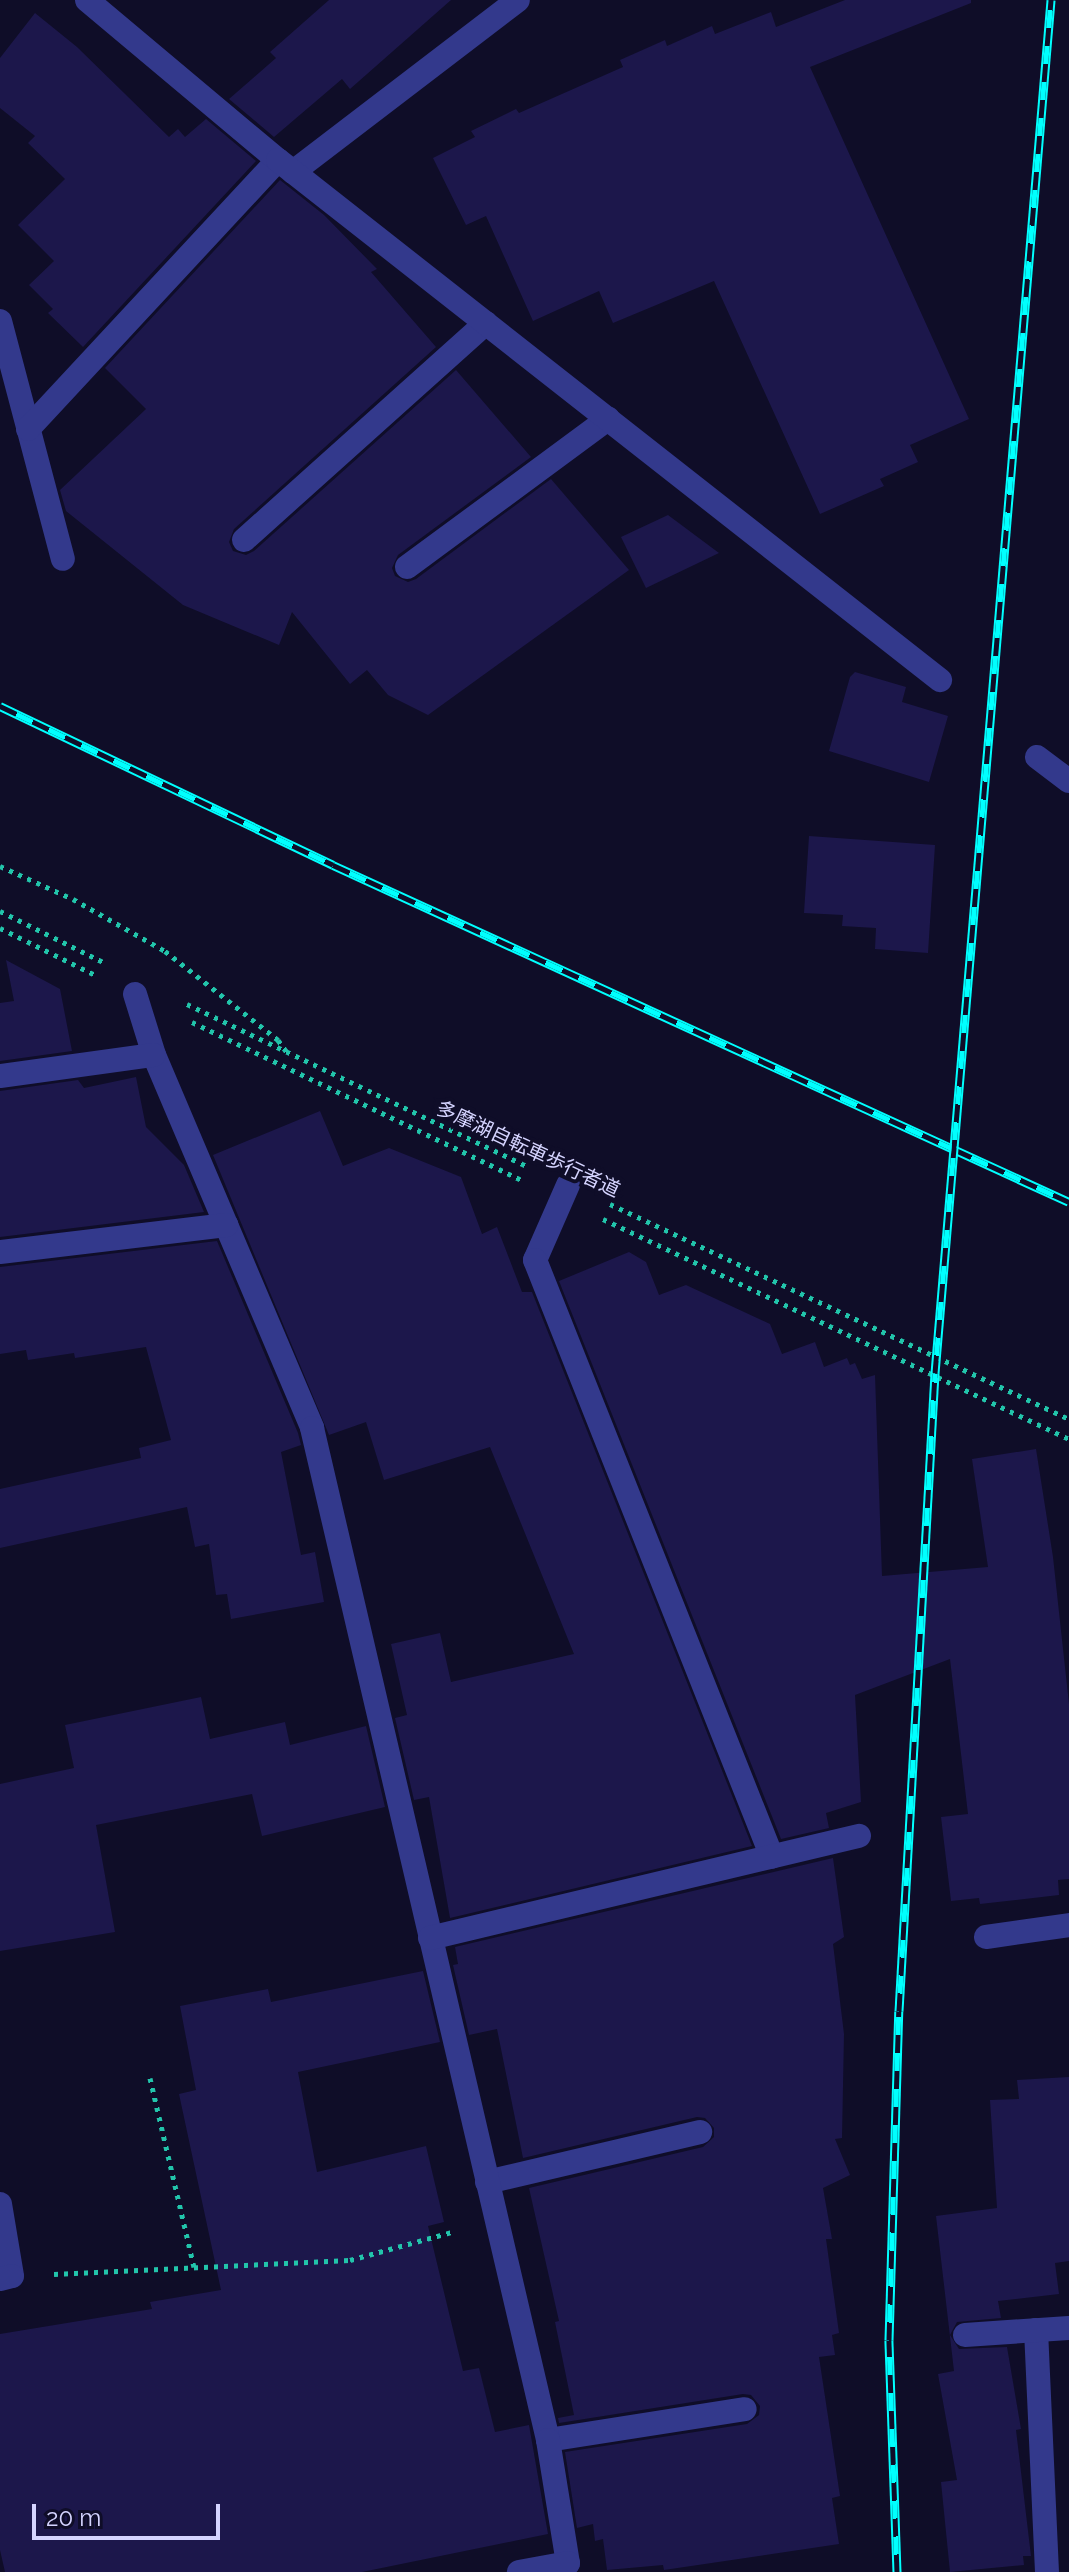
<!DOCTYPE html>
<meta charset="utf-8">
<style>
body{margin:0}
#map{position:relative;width:1069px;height:2572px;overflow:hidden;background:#0f0d28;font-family:Raleway,"Noto Sans JP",sans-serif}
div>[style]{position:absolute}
.building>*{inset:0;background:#1c174b}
.path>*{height:5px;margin-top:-2.5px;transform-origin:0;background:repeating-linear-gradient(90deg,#22c5ab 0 4px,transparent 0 10px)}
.lane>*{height:24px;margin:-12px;padding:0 12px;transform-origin:12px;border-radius:12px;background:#33398c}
.street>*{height:24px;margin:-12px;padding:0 12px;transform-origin:12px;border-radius:12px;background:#33398c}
.rail>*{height:9px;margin-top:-4.5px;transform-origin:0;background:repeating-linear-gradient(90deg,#0f0d28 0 18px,#00fffe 0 36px);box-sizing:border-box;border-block:2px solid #00fffe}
span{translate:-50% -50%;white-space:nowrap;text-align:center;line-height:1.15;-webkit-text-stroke:8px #0f0d28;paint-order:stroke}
.street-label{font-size:20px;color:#d5d4ff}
.scale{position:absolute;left:32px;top:2504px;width:188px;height:36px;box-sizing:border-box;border:4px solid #d5d4ff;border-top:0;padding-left:10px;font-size:24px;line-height:28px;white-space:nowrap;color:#d5d4ff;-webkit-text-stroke:6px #0f0d28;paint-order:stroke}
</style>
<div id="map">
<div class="building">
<i style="clip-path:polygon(329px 0,451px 0,350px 89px,342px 79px,274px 137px,229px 99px,276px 58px,270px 52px)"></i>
<i style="clip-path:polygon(845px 0,971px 0,971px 3px,810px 67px,969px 419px,910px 445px,918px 462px,880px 479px,884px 486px,820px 514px,714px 281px,613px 323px,599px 291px,533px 321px,486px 216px,466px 225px,433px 158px,475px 137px,471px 131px,516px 109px,519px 113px,623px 67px,620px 60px,665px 40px,667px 46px,712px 26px,715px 34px,771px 12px,776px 27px)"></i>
<i style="clip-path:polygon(35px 13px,77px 47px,169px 137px,178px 129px,185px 137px,206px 119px,256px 161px,83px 347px,48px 313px,53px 309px,29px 285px,54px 261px,18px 225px,65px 179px,28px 143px,35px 136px,0 108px,0 58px)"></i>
<i style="clip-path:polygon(280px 180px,324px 215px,377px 269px,371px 272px,436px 347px,234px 529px,229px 542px,233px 551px,246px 555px,254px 551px,456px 370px,531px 457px,398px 555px,392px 568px,395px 576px,408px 582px,416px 579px,551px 479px,629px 570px,428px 715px,388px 695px,367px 670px,350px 684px,292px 612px,279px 645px,183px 605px,66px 511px,60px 490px,146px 409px,105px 368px)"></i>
<i style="clip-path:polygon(668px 515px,719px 553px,646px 588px,621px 537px)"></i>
<i style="clip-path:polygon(855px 672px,906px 687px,902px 702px,948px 716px,929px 782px,829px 751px,850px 677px)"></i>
<i style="clip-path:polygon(809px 836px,935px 845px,928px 953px,875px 949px,876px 928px,842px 926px,843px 915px,804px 913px)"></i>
<i style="clip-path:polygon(6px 960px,60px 989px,72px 1051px,0 1061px,0 1003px,14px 1001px)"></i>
<i style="clip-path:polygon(136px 1077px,146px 1127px,184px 1165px,204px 1212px,0 1237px,0 1091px,78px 1080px,84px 1088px)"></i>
<i style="clip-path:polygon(320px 1111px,343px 1166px,389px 1148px,461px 1177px,482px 1234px,497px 1227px,522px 1292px,532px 1292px,752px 1846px,450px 1918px,429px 1797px,414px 1800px,395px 1718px,407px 1715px,391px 1644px,440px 1633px,451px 1682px,574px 1654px,490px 1447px,384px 1480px,366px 1422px,329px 1435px,213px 1155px)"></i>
<i style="clip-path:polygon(217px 1241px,298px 1433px,301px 1445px,281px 1452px,301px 1555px,315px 1552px,324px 1602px,231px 1619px,227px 1594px,216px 1595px,209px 1544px,195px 1547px,187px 1507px,0 1548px,0 1489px,141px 1458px,139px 1448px,171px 1440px,146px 1347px,75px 1358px,74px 1353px,28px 1360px,26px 1350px,0 1354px,0 1267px)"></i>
<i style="clip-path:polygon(629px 1252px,646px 1262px,659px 1295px,686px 1285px,770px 1324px,782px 1354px,815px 1342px,824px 1367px,847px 1358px,850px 1365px,855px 1363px,862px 1379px,875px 1375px,882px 1576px,988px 1567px,972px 1459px,1036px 1449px,1053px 1557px,1069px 1704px,1069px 1879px,1058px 1880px,1059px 1895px,980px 1904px,979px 1898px,951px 1901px,941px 1817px,968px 1814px,950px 1659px,855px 1695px,861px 1802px,826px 1813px,829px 1828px,781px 1839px,559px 1281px)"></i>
<i style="clip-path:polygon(201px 1697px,210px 1739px,285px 1722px,290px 1745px,366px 1726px,385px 1807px,262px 1836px,252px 1794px,96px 1825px,115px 1932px,0 1951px,0 1784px,74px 1768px,65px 1725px)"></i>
<i style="clip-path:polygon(833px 1858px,844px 1937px,833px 1944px,844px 2034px,842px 2138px,835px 2139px,850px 2175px,823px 2188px,832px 2239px,826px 2239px,839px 2333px,832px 2335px,835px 2355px,819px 2357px,840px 2496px,832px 2498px,839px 2544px,664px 2570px,663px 2565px,607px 2570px,603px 2539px,595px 2541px,593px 2524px,577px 2528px,565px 2452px,747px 2424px,759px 2415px,760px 2406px,751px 2395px,743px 2394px,559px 2423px,558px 2418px,574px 2415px,555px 2322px,559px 2321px,529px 2188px,703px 2147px,714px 2137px,714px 2128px,705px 2118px,697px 2117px,523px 2158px,497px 2029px,469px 2035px,453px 1965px,458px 1964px,455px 1947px)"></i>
<i style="clip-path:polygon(423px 1971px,440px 2042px,298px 2072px,317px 2172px,426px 2146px,444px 2222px,428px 2226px,463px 2371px,479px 2368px,495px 2432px,529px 2425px,548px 2534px,362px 2572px,5px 2572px,0 2550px,0 2334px,152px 2309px,150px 2302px,221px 2290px,179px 2094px,196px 2090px,180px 2006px,268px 1989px,271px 2002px)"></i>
<i style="clip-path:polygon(1069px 2077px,1069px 2261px,1055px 2263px,1059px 2294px,998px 2301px,1001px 2318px,957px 2322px,950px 2335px,959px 2349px,1007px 2347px,1021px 2429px,1016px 2430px,1031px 2556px,1023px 2556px,1024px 2565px,950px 2572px,941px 2482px,957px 2480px,938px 2374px,954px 2371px,936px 2216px,997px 2208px,990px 2100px,1019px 2099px,1017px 2080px)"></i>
</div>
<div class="path">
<i style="left:0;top:866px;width:80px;rotate:24.3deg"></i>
<i style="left:73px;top:899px;width:106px;rotate:29.5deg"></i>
<i style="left:165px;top:951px;width:144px;rotate:38.2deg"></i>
<i style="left:278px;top:1040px;width:17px;rotate:54deg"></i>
<i style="left:0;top:911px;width:115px;rotate:26.3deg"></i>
<i style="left:0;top:928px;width:108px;rotate:26.3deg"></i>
<i style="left:187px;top:1004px;width:378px;rotate:25.5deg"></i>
<i style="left:192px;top:1022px;width:366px;rotate:25.6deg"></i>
<i style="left:610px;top:1204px;width:507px;rotate:25.1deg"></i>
<i style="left:603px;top:1219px;width:515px;rotate:25.27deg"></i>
<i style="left:150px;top:2078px;width:194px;rotate:76.9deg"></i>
<i style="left:54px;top:2274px;width:296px;rotate:-2.7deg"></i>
<i style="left:350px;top:2260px;width:106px;rotate:-15.4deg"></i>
</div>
<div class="lane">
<i style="left:293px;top:172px;width:283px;rotate:-37.4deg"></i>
<i style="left:0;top:321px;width:246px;rotate:75.2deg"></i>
<i style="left:28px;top:429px;width:367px;rotate:-47.1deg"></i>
<i style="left:244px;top:540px;width:325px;rotate:-41.9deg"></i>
<i style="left:407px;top:567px;width:250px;rotate:-36.4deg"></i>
<i style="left:487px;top:2182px;width:219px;rotate:-13.2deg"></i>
<i style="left:0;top:2204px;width:73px;rotate:80.5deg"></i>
<i style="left:1036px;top:2330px;width:242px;rotate:87.4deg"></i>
<i style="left:965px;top:2335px;width:104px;rotate:-3.9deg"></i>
<i style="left:548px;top:2440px;width:199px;rotate:-8.9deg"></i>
</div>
<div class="street">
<i style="left:87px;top:0;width:249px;rotate:40deg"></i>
<i style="left:278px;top:160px;width:842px;rotate:38.15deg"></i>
<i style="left:1037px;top:757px;width:40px;rotate:37deg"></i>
<i style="left:135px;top:994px;width:64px;rotate:72.7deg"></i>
<i style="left:154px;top:1055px;width:405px;rotate:67deg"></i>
<i style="left:312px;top:1428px;width:1039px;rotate:76.87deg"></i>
<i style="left:548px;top:2440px;width:125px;rotate:80.8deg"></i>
<i style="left:568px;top:2563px;width:50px;rotate:169.6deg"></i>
<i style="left:0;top:1076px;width:155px;rotate:-7.8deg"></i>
<i style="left:568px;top:1185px;width:82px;rotate:113.7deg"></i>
<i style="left:535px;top:1260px;width:642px;rotate:68.35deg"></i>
<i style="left:0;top:1252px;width:228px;rotate:-6.8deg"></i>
<i style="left:986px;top:1937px;width:84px;rotate:-8.2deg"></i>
<i style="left:430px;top:1938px;width:441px;rotate:-13.4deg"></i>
<i style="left:0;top:2279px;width:12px;rotate:-14deg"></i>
</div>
<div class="rail">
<i style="left:0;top:706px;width:369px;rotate:25.5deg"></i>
<i style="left:333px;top:865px;width:809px;rotate:24.6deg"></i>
<i style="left:897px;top:2572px;width:232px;rotate:-92deg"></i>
<i style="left:889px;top:2340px;width:329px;rotate:-88.3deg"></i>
<i style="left:899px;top:2011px;width:639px;rotate:-86.77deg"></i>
<i style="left:935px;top:1373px;width:1378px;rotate:-85.17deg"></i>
</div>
<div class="street-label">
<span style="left:528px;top:1149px;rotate:25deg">多摩湖自転車歩行者道</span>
</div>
<div class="scale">20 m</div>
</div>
